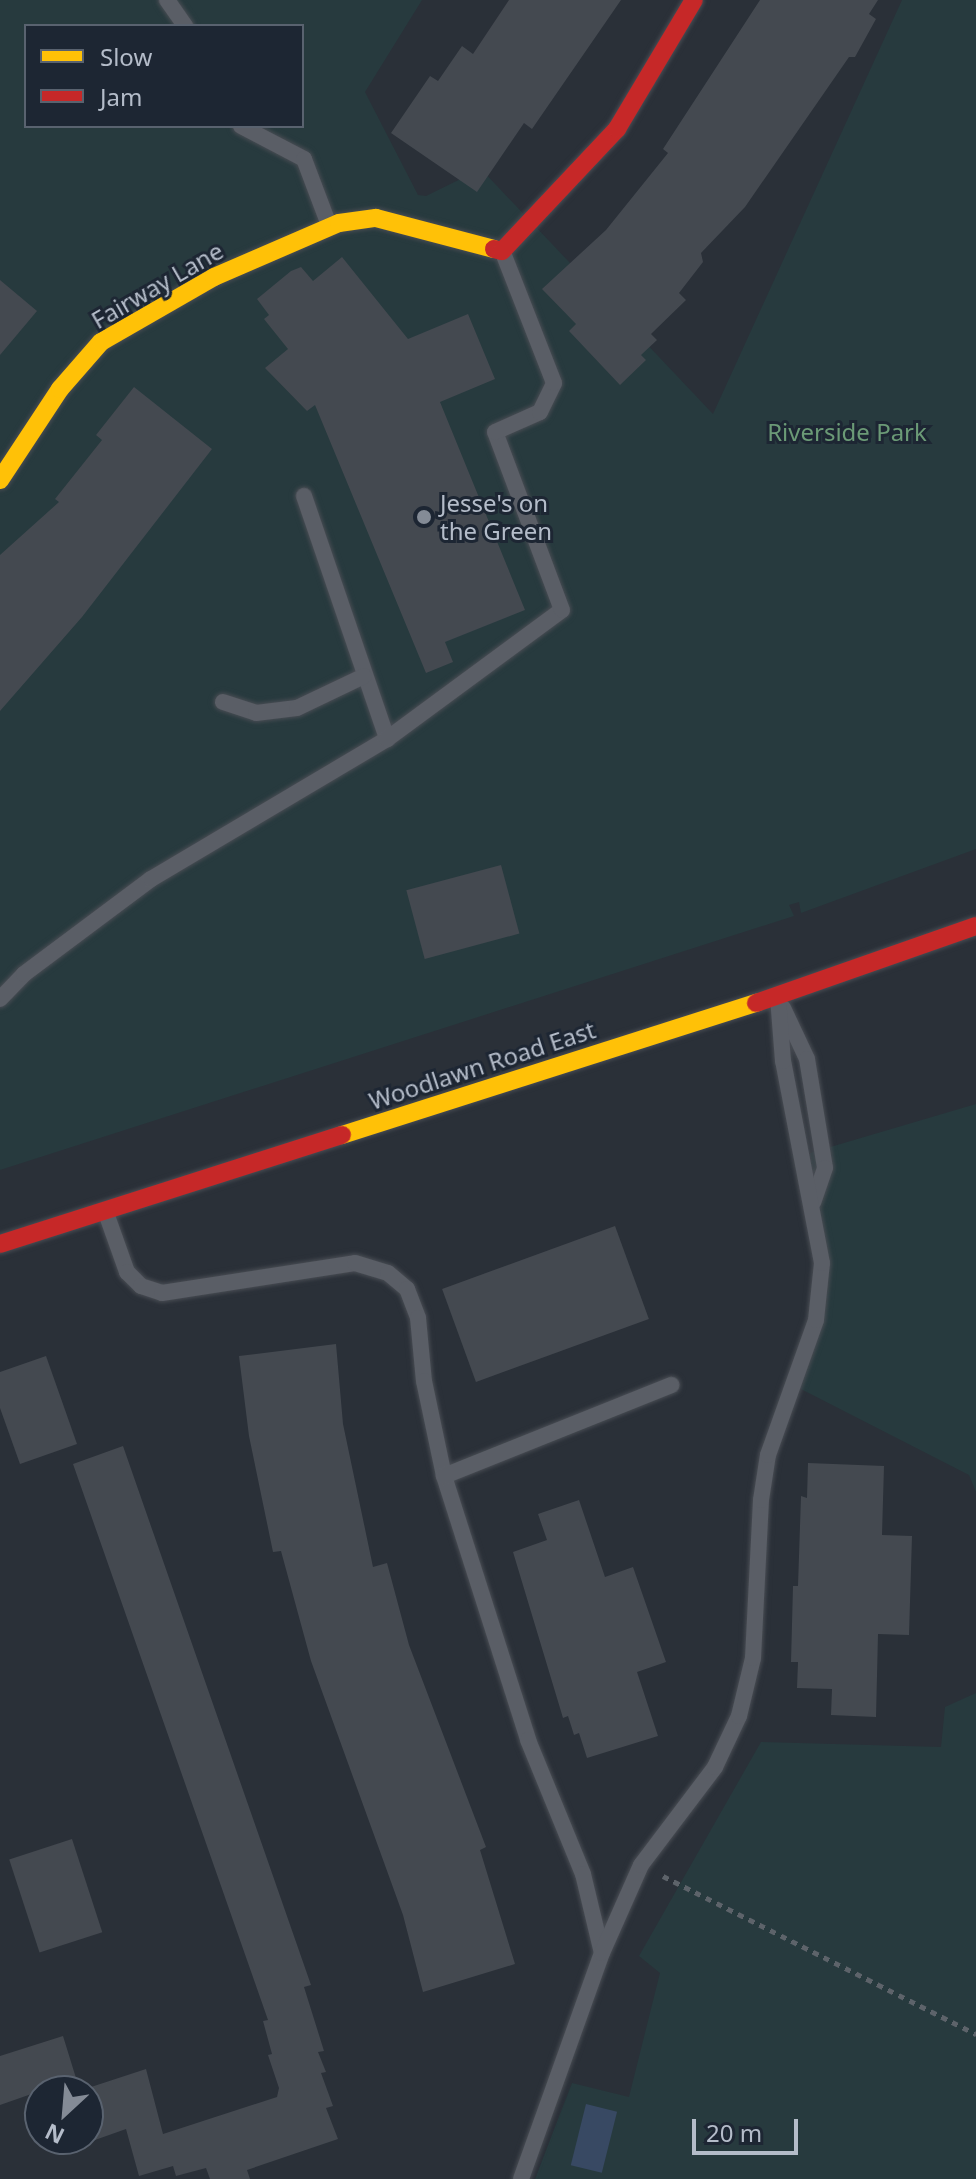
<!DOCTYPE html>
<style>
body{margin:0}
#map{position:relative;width:976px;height:2179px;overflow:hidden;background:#2a3038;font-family:"Noto Sans",sans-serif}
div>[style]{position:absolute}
.green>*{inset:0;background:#273a3e}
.water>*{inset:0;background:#384963;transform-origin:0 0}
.building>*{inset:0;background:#444950;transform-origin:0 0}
.path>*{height:5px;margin-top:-2.5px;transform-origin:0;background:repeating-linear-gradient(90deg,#5d636a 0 6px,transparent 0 12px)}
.roads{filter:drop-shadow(0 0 2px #484c53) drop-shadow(0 0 2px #484c53)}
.lane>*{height:16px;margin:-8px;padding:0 8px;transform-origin:8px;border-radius:8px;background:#5a5e66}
.slow>*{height:18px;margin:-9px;padding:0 9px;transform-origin:9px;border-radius:9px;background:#ffc107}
.jam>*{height:18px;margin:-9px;padding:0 9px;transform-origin:9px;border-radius:9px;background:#c62828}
.dots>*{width:22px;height:22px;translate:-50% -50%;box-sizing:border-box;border:4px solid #1d2633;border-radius:50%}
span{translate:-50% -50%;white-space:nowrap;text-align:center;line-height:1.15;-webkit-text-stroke:6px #1d2633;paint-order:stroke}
.street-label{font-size:24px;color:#b4bcc9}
.park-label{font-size:24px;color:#6b9a76}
.poi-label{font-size:24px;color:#b4bcc9}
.left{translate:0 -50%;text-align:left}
.legend{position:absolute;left:24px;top:24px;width:280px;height:104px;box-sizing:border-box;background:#1d2633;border:2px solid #59626f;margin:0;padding:10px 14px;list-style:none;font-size:24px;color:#b4bcc9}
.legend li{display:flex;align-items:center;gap:16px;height:40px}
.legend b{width:40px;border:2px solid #59626f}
.north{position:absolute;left:24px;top:2075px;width:80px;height:80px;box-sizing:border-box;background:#1d2633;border:2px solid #59626f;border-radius:50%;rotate:206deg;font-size:22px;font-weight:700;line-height:32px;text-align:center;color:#b4bcc9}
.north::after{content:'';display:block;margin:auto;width:28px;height:36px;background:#848b96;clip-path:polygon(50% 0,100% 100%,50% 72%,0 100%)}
.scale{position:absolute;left:692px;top:2119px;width:106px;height:36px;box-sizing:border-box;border:4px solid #b4bcc9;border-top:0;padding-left:10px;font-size:24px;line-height:28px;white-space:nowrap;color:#b4bcc9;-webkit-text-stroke:6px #1d2633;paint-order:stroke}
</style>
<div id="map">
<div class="green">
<i style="clip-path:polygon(evenodd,0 0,422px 0,365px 92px,418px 195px,426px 196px,481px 169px,713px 414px,902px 0,976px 0,976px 849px,801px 913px,799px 902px,789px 905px,794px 916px,0 1170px,0 0,26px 26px,302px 26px,302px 126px,26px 126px,26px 26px)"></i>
<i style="clip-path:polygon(976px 1104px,976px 1492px,969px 1475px,797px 1387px,823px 1322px,810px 1153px)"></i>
<i style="clip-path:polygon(976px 1693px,976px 2179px,535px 2179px,572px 2083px,629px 2097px,660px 1973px,639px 1956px,761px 1742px,941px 1747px,945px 1707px)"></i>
</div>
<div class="water">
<i style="left:586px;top:2104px;width:32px;height:63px;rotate:14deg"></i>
</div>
<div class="building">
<i style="clip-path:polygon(509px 0,621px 0,532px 129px,524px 123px,477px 192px,391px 133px,430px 76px,438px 81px,462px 46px,473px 54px)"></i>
<i style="clip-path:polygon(760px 0,878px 0,869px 14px,876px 19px,855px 57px,849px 57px,745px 207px,701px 253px,703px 262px,679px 293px,686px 300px,651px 334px,657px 340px,641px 355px,646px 360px,620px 385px,569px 331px,576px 324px,542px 289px,606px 230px,668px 153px,663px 149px)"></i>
<i style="clip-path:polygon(342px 257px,408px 339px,468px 314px,495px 379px,440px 402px,525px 610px,445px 642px,453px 662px,426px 673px,315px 405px,307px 411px,265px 368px,288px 349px,264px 319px,269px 315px,257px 299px,291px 271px,301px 267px,313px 281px)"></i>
<i style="clip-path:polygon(0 280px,37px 311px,0 355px)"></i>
<i style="clip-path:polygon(134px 387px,212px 449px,82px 617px,0 711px,0 555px,59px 502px,55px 499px,102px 440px,96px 435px)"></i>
<i style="left:501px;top:865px;width:71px;height:98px;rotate:75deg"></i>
<i style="left:615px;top:1226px;width:99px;height:184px;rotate:70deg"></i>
<i style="clip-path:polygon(336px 1344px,343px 1424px,373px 1567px,387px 1563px,409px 1645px,486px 1847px,480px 1850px,515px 1964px,423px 1992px,403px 1915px,311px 1661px,281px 1551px,273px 1552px,249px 1436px,239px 1356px)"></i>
<i style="clip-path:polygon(46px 1356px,77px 1444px,20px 1464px,0 1408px,0 1372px)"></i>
<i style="clip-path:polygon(123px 1446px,311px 1985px,304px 1987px,324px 2051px,318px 2052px,326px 2072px,321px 2073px,333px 2106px,326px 2108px,338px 2139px,247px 2170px,250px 2179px,210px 2179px,206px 2168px,176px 2176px,173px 2166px,139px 2176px,126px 2129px,95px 2140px,92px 2127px,88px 2129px,88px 2088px,146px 2069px,163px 2134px,277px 2097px,279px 2088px,268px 2055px,272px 2054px,263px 2021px,268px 2020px,73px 1464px)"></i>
<i style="clip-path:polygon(808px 1463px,884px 1466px,882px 1535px,912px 1536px,909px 1635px,878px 1634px,876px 1717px,831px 1715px,832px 1689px,797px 1688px,798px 1662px,791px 1662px,793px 1586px,798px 1586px,801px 1496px,807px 1498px)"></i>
<i style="clip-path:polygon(579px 1500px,605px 1577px,633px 1567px,666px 1662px,637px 1672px,658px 1736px,587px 1758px,579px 1733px,574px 1735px,568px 1716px,563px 1718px,513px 1552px,547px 1540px,538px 1514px)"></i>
<i style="left:72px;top:1839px;width:98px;height:66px;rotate:72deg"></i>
<i style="clip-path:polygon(63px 2036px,80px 2091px,40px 2091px,0 2105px,0 2056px)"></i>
</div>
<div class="path">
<i style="left:663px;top:1876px;width:351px;rotate:26.8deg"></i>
</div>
<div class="roads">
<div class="lane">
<i style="left:167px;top:0;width:32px;rotate:55deg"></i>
<i style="left:241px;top:126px;width:71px;rotate:27.6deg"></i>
<i style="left:304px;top:159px;width:71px;rotate:69.3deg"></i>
<i style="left:304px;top:496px;width:257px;rotate:71.1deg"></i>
<i style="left:223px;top:702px;width:35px;rotate:18deg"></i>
<i style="left:256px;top:713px;width:41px;rotate:-7deg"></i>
<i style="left:297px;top:708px;width:74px;rotate:-25.5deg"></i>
<i style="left:0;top:999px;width:35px;rotate:-46deg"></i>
<i style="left:24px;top:974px;width:159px;rotate:-36.8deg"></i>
<i style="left:151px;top:879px;width:274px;rotate:-30.7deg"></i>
<i style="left:387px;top:739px;width:217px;rotate:-36.4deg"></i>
<i style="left:562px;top:610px;width:190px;rotate:-110.6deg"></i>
<i style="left:495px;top:432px;width:49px;rotate:-24deg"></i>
<i style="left:540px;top:412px;width:32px;rotate:-64deg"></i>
<i style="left:554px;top:383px;width:140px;rotate:-111.4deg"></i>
<i style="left:783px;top:1008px;width:56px;rotate:64.8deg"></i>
<i style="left:807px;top:1059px;width:110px;rotate:80.6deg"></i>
<i style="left:825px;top:1168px;width:36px;rotate:109deg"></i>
<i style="left:106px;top:1213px;width:63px;rotate:70.4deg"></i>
<i style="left:127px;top:1272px;width:20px;rotate:45deg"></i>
<i style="left:141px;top:1286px;width:22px;rotate:18deg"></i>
<i style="left:162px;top:1293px;width:195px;rotate:-8.8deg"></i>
<i style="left:355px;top:1263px;width:34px;rotate:17deg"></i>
<i style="left:388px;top:1273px;width:25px;rotate:40deg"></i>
<i style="left:407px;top:1289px;width:31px;rotate:69deg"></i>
<i style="left:418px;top:1318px;width:63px;rotate:84.6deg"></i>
<i style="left:424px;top:1381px;width:97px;rotate:78.1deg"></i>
<i style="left:444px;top:1476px;width:277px;rotate:72.3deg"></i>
<i style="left:528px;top:1740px;width:145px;rotate:67.7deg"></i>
<i style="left:583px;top:1874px;width:81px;rotate:76.5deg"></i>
<i style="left:444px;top:1476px;width:245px;rotate:-21.8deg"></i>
<i style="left:521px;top:2179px;width:240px;rotate:-70.3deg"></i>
<i style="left:602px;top:1953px;width:96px;rotate:-66.1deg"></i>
<i style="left:641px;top:1865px;width:123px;rotate:-52.9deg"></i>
<i style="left:715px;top:1767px;width:56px;rotate:-64.8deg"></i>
<i style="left:739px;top:1716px;width:60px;rotate:-76.4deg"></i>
<i style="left:753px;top:1658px;width:158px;rotate:-87.1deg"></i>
<i style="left:761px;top:1500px;width:46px;rotate:-81.2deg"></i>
<i style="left:768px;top:1455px;width:143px;rotate:-70.4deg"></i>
<i style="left:816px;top:1320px;width:57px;rotate:-84deg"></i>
<i style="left:822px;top:1263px;width:206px;rotate:-100.9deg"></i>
<i style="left:783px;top:1061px;width:64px;rotate:-94.5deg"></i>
</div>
<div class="slow">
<i style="left:0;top:480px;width:109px;rotate:-56.6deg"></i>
<i style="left:60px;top:389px;width:62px;rotate:-48.9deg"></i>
<i style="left:101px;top:342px;width:130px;rotate:-29.9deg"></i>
<i style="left:214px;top:277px;width:136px;rotate:-23.4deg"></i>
<i style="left:339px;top:223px;width:37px;rotate:-8deg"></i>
<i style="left:376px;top:218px;width:122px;rotate:14.7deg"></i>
<i style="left:342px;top:1135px;width:435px;rotate:-17.7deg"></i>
</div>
<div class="jam">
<i style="left:494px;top:249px;width:8px;rotate:14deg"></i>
<i style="left:502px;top:251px;width:168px;rotate:-46.7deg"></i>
<i style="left:617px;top:129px;width:150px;rotate:-59.2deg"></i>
<i style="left:756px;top:1003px;width:233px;rotate:-19.3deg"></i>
<i style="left:0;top:1244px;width:359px;rotate:-17.7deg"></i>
</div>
</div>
<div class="dots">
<i style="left:424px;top:517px;background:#848b96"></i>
</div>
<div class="street-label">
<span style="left:157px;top:285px;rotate:-30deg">Fairway Lane</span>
<span style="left:482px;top:1065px;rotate:-18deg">Woodlawn Road East</span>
</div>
<div class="park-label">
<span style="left:847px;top:432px">Riverside Park</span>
</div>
<div class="poi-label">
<span class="left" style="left:440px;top:517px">Jesse's on<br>the Green</span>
</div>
<ul class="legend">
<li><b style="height:10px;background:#ffc107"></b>Slow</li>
<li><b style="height:10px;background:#c62828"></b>Jam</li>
</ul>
<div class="north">N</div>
<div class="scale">20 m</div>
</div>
